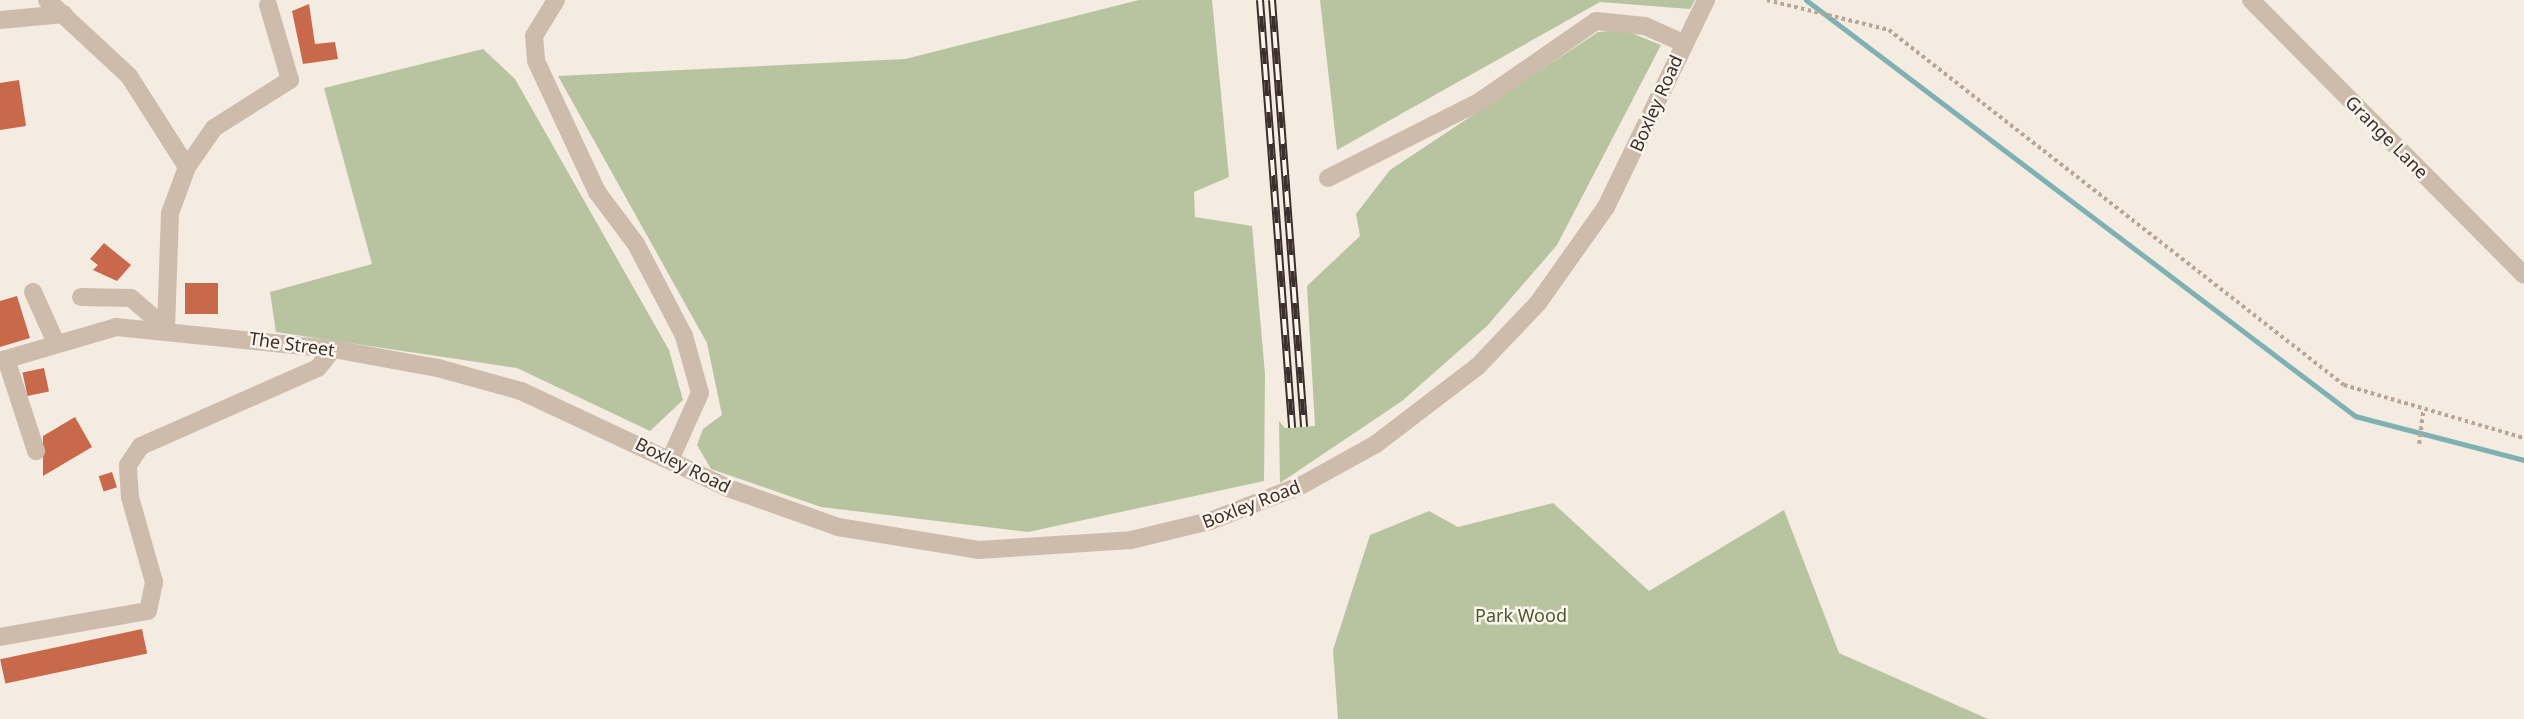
<!DOCTYPE html>
<style>
body{margin:0}
#map{position:relative;width:2524px;height:719px;overflow:hidden;background:#f4ebe1;font-family:"Noto Sans",sans-serif}
div>[style]{position:absolute}
.green>*{inset:0;background:#b8c4a0}
.stream>*{height:5px;margin:-2.5px;padding:0 2.5px;transform-origin:2.5px;border-radius:2.5px;background:#7fb0b2}
.building>*{inset:0;background:#c8694b;transform-origin:0 0}
.path>*{height:3.5px;margin-top:-1.75px;transform-origin:0;background:repeating-linear-gradient(90deg,#b9a596 0 3.5px,transparent 0 7px)}
.minor>*{height:18px;margin:-9px;padding:0 9px;transform-origin:9px;border-radius:9px;background:#cdbbac}
.rail>*{height:8px;margin-top:-4px;transform-origin:0;background:repeating-linear-gradient(90deg,#fbf5ee 0 16px,#3b302b 0 32px);box-sizing:border-box;border-block:2px solid #3b302b}
span{translate:-50% -50%;white-space:nowrap;text-align:center;line-height:1.15;-webkit-text-stroke:5px #fbf5ee;paint-order:stroke}
.street-label{font-size:18px;color:#3b302b}
.park-label{font-size:18px;color:#4a5a2e}
</style>
<div id="map">
<div class="green">
<i style="clip-path:polygon(1139px 0,1212px 0,1229px 177px,1194px 192px,1195px 217px,1252px 226px,1265px 374px,1264px 481px,1028px 532px,821px 507px,711px 469px,697px 445px,703px 429px,722px 415px,707px 343px,558px 76px,905px 59px)"></i>
<i style="clip-path:polygon(1320px 0,1695px 0,1690px 9px,1600px 2px,1337px 150px)"></i>
<i style="clip-path:polygon(1624px 30px,1661px 45px,1557px 245px,1487px 326px,1402px 401px,1280px 483px,1279px 421px,1285px 428px,1315px 426px,1307px 286px,1360px 236px,1356px 214px,1390px 170px,1598px 32px)"></i>
<i style="clip-path:polygon(483px 49px,515px 79px,669px 350px,683px 400px,650px 431px,517px 368px,276px 332px,270px 292px,372px 264px,324px 88px)"></i>
<i style="clip-path:polygon(1553px 503px,1649px 591px,1784px 510px,1839px 653px,1988px 719px,1338px 719px,1333px 650px,1370px 535px,1429px 511px,1458px 527px)"></i>
</div>
<div class="stream">
<i style="left:1806px;top:0;width:689px;rotate:37.15deg"></i>
<i style="left:2355px;top:416px;width:175px;rotate:14.6deg"></i>
</div>
<div class="building">
<i style="clip-path:polygon(309px 4px,315px 44px,335px 42px,338px 59px,303px 64px,292px 11px)"></i>
<i style="clip-path:polygon(19px 80px,26px 126px,0 130px,0 83px)"></i>
<i style="clip-path:polygon(104px 243px,131px 265px,117px 281px,93px 270px,98px 265px,90px 259px)"></i>
<i style="left:185px;top:283px;width:33px;height:31px"></i>
<i style="clip-path:polygon(17px 296px,30px 338px,0 347px,0 301px)"></i>
<i style="left:44px;top:368px;width:24px;height:22px;rotate:78deg"></i>
<i style="clip-path:polygon(75px 417px,92px 447px,43px 476px,43px 436px)"></i>
<i style="left:112px;top:472px;width:16px;height:14px;rotate:72deg"></i>
<i style="left:142px;top:629px;width:25px;height:145px;rotate:78deg"></i>
</div>
<div class="path">
<i style="left:1767px;top:0;width:126px;rotate:13.8deg"></i>
<i style="left:1889px;top:30px;width:577px;rotate:37.96deg"></i>
<i style="left:2344px;top:385px;width:188px;rotate:16.4deg"></i>
<i style="left:2419px;top:444px;width:35px;rotate:-83deg"></i>
</div>
<div class="minor">
<i style="left:47px;top:0;width:112px;rotate:42.8deg"></i>
<i style="left:129px;top:76px;width:108px;rotate:57.5deg"></i>
<i style="left:556px;top:0;width:42px;rotate:121.4deg"></i>
<i style="left:534px;top:36px;width:25px;rotate:85deg"></i>
<i style="left:536px;top:61px;width:145px;rotate:65deg"></i>
<i style="left:597px;top:192px;width:65px;rotate:53.1deg"></i>
<i style="left:636px;top:244px;width:104px;rotate:62.4deg"></i>
<i style="left:684px;top:336px;width:59px;rotate:74.3deg"></i>
<i style="left:700px;top:393px;width:73px;rotate:114.1deg"></i>
<i style="left:2251px;top:0;width:387px;rotate:45.2deg"></i>
<i style="left:0;top:20px;width:64px;rotate:-5.4deg"></i>
<i style="left:1328px;top:178px;width:169px;rotate:-26.7deg"></i>
<i style="left:1479px;top:102px;width:142px;rotate:-34.7deg"></i>
<i style="left:1596px;top:21px;width:49px;rotate:5.8deg"></i>
<i style="left:1645px;top:26px;width:42px;rotate:24.1deg"></i>
<i style="left:33px;top:292px;width:56px;rotate:65.7deg"></i>
<i style="left:81px;top:297px;width:50px;rotate:1.1deg"></i>
<i style="left:131px;top:298px;width:46px;rotate:40.6deg"></i>
<i style="left:166px;top:328px;width:115px;rotate:-88deg"></i>
<i style="left:170px;top:213px;width:49px;rotate:-69.7deg"></i>
<i style="left:187px;top:167px;width:47px;rotate:-55.3deg"></i>
<i style="left:214px;top:128px;width:90px;rotate:-32.3deg"></i>
<i style="left:290px;top:80px;width:78px;rotate:-106.3deg"></i>
<i style="left:6px;top:359px;width:97px;rotate:71.9deg"></i>
<i style="left:0;top:361px;width:121px;rotate:-16.3deg"></i>
<i style="left:116px;top:327px;width:218px;rotate:5.8deg"></i>
<i style="left:333px;top:349px;width:107px;rotate:10.3deg"></i>
<i style="left:438px;top:368px;width:86px;rotate:15.5deg"></i>
<i style="left:521px;top:391px;width:229px;rotate:25.1deg"></i>
<i style="left:728px;top:488px;width:117px;rotate:19.5deg"></i>
<i style="left:838px;top:527px;width:142px;rotate:9.3deg"></i>
<i style="left:978px;top:550px;width:153px;rotate:-3.7deg"></i>
<i style="left:1131px;top:540px;width:81px;rotate:-13.5deg"></i>
<i style="left:1210px;top:521px;width:99px;rotate:-21.4deg"></i>
<i style="left:1302px;top:485px;width:85px;rotate:-29deg"></i>
<i style="left:1376px;top:444px;width:128px;rotate:-37.4deg"></i>
<i style="left:1478px;top:366px;width:87px;rotate:-46.4deg"></i>
<i style="left:1538px;top:303px;width:118px;rotate:-54.7deg"></i>
<i style="left:1606px;top:207px;width:230px;rotate:-64.2deg"></i>
<i style="left:0;top:637px;width:150px;rotate:-10deg"></i>
<i style="left:148px;top:611px;width:30px;rotate:-78deg"></i>
<i style="left:154px;top:582px;width:88px;rotate:-105.8deg"></i>
<i style="left:130px;top:497px;width:32px;rotate:-94deg"></i>
<i style="left:128px;top:465px;width:23px;rotate:-56deg"></i>
<i style="left:141px;top:446px;width:193px;rotate:-23.8deg"></i>
<i style="left:318px;top:368px;width:24px;rotate:-52deg"></i>
</div>
<div class="rail">
<i style="left:1260px;top:0;width:429px;rotate:85.7deg"></i>
<i style="left:1272px;top:0;width:428px;rotate:85.7deg"></i>
</div>
<div class="street-label">
<span style="left:1656px;top:103px;rotate:-66deg">Boxley Road</span>
<span style="left:2387px;top:137px;rotate:45deg">Grange Lane</span>
<span style="left:292px;top:344px;rotate:8deg">The Street</span>
<span style="left:683px;top:465px;rotate:26deg">Boxley Road</span>
<span style="left:1251px;top:504px;rotate:-21deg">Boxley Road</span>
</div>
<div class="park-label">
<span style="left:1521px;top:615px">Park Wood</span>
</div>
</div>
